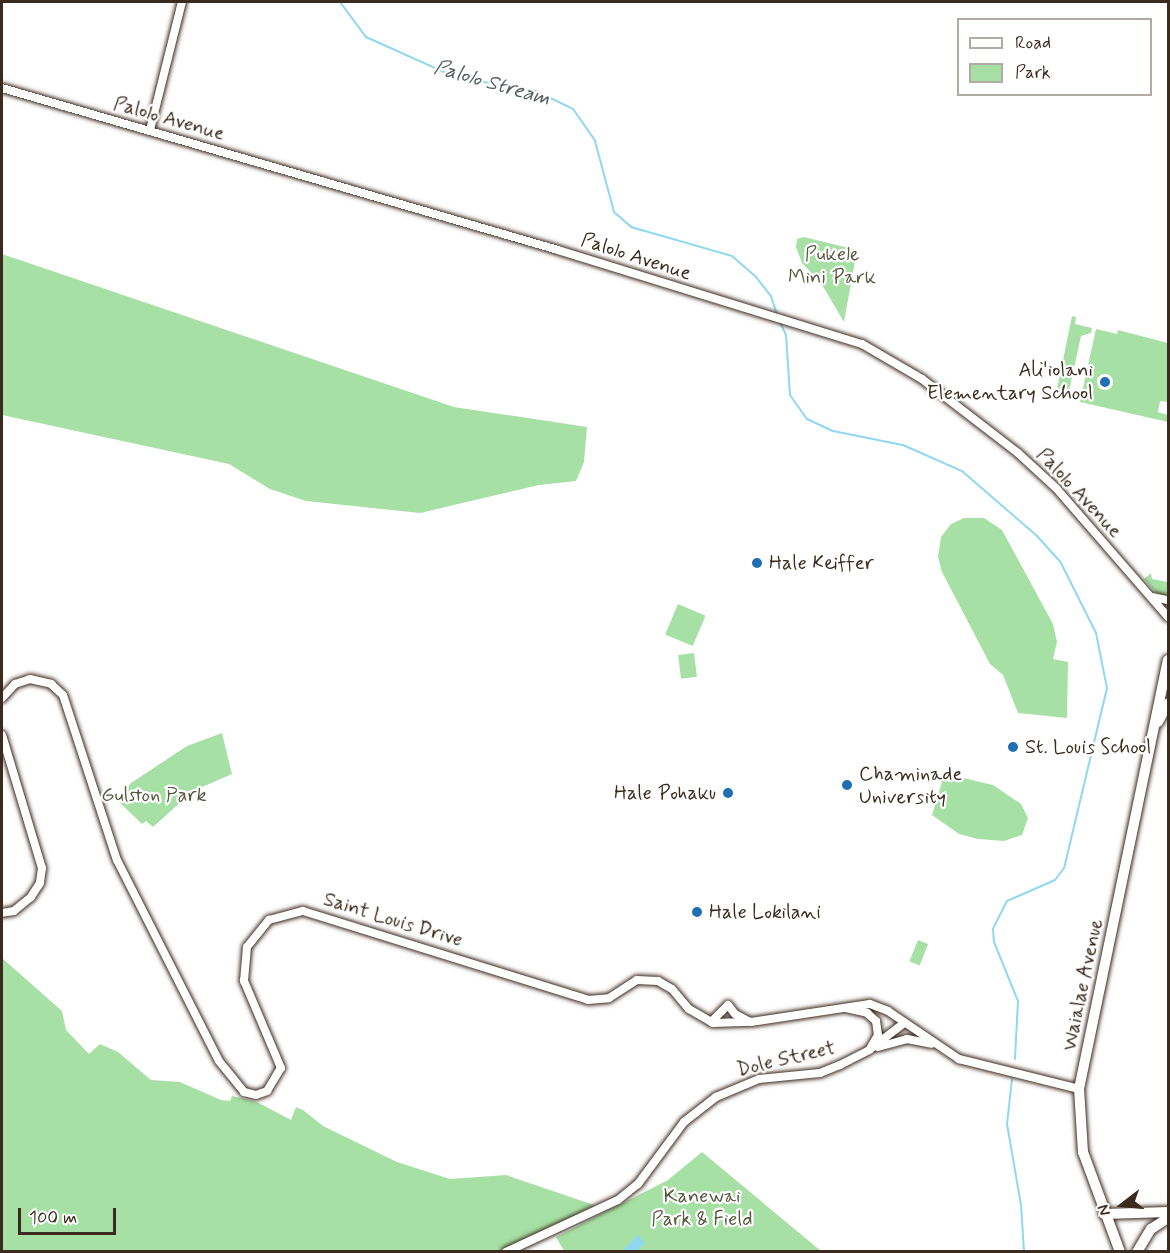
<!DOCTYPE html>
<style>
body{margin:0}
#map{position:relative;width:1170px;height:1253px;overflow:hidden;background:#fff;font-family:Mynerve,sans-serif}
div>[style]{position:absolute}
.green>*{inset:0;background:#a7e0a5;transform-origin:0 0}
.water>*{inset:0;background:#90d7f2}
.stream>*{height:2px;margin:-1px;padding:0 1px;transform-origin:1px;border-radius:1px;background:#90d7f2}
.roads{filter:drop-shadow(0 0 2px #3b2a1e) drop-shadow(0 0 2px #3b2a1e)}
.minor>*{height:8px;margin:-4px;padding:0 4px;transform-origin:4px;border-radius:4px;background:#fff}
.major>*{height:10px;margin:-5px;padding:0 5px;transform-origin:5px;border-radius:5px;background:#fff}
.dots>*{width:16px;height:16px;translate:-50% -50%;box-sizing:border-box;border:3px solid #fff;border-radius:50%}
span{translate:-50% -50%;white-space:nowrap;text-align:center;line-height:1.15;-webkit-text-stroke:4.5px #fff;paint-order:stroke}
.street-label{font-size:20px;color:#3b2a1e}
.park-label{font-size:20px;color:#565840}
.poi-label{font-size:20px;color:#3b2a1e}
.right{translate:-100% -50%;text-align:right}
.left{translate:0 -50%;text-align:left}
.water-label{font-size:21px;color:#545e5e;font-style:italic}
.frame{position:absolute;inset:0;border:3px solid #3b2a1e;pointer-events:none}
.legend{position:absolute;left:957px;top:18px;width:195px;height:78px;box-sizing:border-box;background:#fff;border:2px solid #b1aaa5;margin:0;padding:8px 10px;list-style:none;font-size:18px;color:#3b2a1e}
.legend li{display:flex;align-items:center;gap:12px;height:30px}
.legend b{width:30px;border:2px solid #b1aaa5}
.north{position:absolute;left:1092px;top:1175px;width:60px;height:60px;-webkit-text-stroke:4px #fff;paint-order:stroke;rotate:254deg;font-size:16px;font-weight:700;line-height:24px;text-align:center;color:#3b2a1e}
.north::after{content:'';display:block;margin:auto;width:21px;height:27px;background:#3b2a1e;clip-path:polygon(50% 0,100% 100%,50% 72%,0 100%)}
.scale{position:absolute;left:18px;top:1208px;width:98px;height:27px;box-sizing:border-box;border:3px solid #3b2a1e;border-top:0;padding-left:8px;font-size:18px;line-height:21px;white-space:nowrap;color:#3b2a1e;-webkit-text-stroke:4px #fff;paint-order:stroke}
</style>
<div id="map">
<div class="green">
<i style="clip-path:polygon(804px 237px,857px 250px,844px 322px,821px 283px,802px 263px,796px 247px,797px 239px)"></i>
<i style="clip-path:polygon(2px 254px,454px 407px,587px 427px,584px 462px,576px 481px,539px 485px,420px 513px,306px 501px,270px 489px,229px 464px,2px 415px)"></i>
<i style="clip-path:polygon(1072px 316px,1076px 317px,1075px 324px,1092px 328px,1091px 333px,1081px 336px,1069px 391px,1076px 400px,1056px 394px)"></i>
<i style="clip-path:polygon(1096px 329px,1117px 334px,1118px 330px,1168px 343px,1168px 402px,1160px 401px,1158px 412px,1168px 415px,1168px 422px,1080px 402px)"></i>
<i style="clip-path:polygon(964px 518px,984px 518px,1002px 530px,1053px 624px,1057px 642px,1053px 659px,1068px 662px,1067px 718px,1018px 713px,1003px 675px,990px 664px,942px 572px,938px 557px,941px 537px,951px 524px)"></i>
<i style="clip-path:polygon(1151px 573px,1152px 579px,1168px 582px,1168px 596px,1158px 595px,1144px 579px)"></i>
<i style="left:678px;top:604px;width:30px;height:33px;rotate:23deg"></i>
<i style="left:694px;top:653px;width:24px;height:16px;rotate:83deg"></i>
<i style="clip-path:polygon(222px 733px,232px 774px,193px 791px,153px 827px,146px 821px,142px 824px,117px 800px,131px 783px,187px 746px)"></i>
<i style="clip-path:polygon(963px 778px,993px 785px,1021px 804px,1028px 818px,1022px 835px,1004px 841px,978px 839px,959px 834px,932px 815px,943px 779px)"></i>
<i style="left:918px;top:940px;width:11px;height:23px;rotate:22deg"></i>
<i style="clip-path:polygon(2px 958px,62px 1011px,66px 1030px,89px 1054px,100px 1044px,118px 1052px,151px 1080px,180px 1082px,221px 1100px,230px 1101px,232px 1096px,257px 1102px,291px 1120px,296px 1107px,303px 1110px,323px 1126px,397px 1162px,450px 1179px,506px 1175px,594px 1205px,581px 1219px,506px 1251px,2px 1251px)"></i>
<i style="clip-path:polygon(702px 1152px,821px 1251px,564px 1251px,556px 1237px,668px 1180px)"></i>
</div>
<div class="water">
<i style="clip-path:polygon(638px 1235px,645px 1243px,637px 1251px,622px 1251px)"></i>
</div>
<div class="stream">
<i style="left:340px;top:2px;width:44px;rotate:53.4deg"></i>
<i style="left:366px;top:37px;width:98px;rotate:24.2deg"></i>
<i style="left:455px;top:77px;width:82px;rotate:9.8deg"></i>
<i style="left:536px;top:91px;width:41px;rotate:25.9deg"></i>
<i style="left:573px;top:109px;width:39px;rotate:55deg"></i>
<i style="left:595px;top:141px;width:73px;rotate:75deg"></i>
<i style="left:614px;top:212px;width:23px;rotate:41deg"></i>
<i style="left:631px;top:227px;width:105px;rotate:16deg"></i>
<i style="left:732px;top:256px;width:32px;rotate:41deg"></i>
<i style="left:756px;top:277px;width:24px;rotate:52deg"></i>
<i style="left:771px;top:296px;width:20px;rotate:72deg"></i>
<i style="left:779px;top:320px;width:17px;rotate:65deg"></i>
<i style="left:786px;top:335px;width:60px;rotate:86.2deg"></i>
<i style="left:790px;top:395px;width:29px;rotate:55deg"></i>
<i style="left:807px;top:419px;width:29px;rotate:25deg"></i>
<i style="left:833px;top:431px;width:71px;rotate:11.3deg"></i>
<i style="left:903px;top:445px;width:64px;rotate:23.8deg"></i>
<i style="left:962px;top:471px;width:99px;rotate:40.9deg"></i>
<i style="left:1037px;top:536px;width:36px;rotate:48deg"></i>
<i style="left:1061px;top:563px;width:78px;rotate:63.4deg"></i>
<i style="left:1096px;top:633px;width:56px;rotate:78.7deg"></i>
<i style="left:1107px;top:688px;width:185px;rotate:103.4deg"></i>
<i style="left:1064px;top:868px;width:15px;rotate:127deg"></i>
<i style="left:1055px;top:880px;width:52px;rotate:156.4deg"></i>
<i style="left:1007px;top:901px;width:31px;rotate:117deg"></i>
<i style="left:993px;top:929px;width:13px;rotate:86deg"></i>
<i style="left:994px;top:942px;width:64px;rotate:67.9deg"></i>
<i style="left:1018px;top:1001px;width:58px;rotate:93deg"></i>
<i style="left:1012px;top:1079px;width:45px;rotate:96.3deg"></i>
<i style="left:1007px;top:1124px;width:82px;rotate:80.2deg"></i>
<i style="left:1021px;top:1205px;width:47px;rotate:86.3deg"></i>
</div>
<div class="roads">
<div class="minor">
<i style="left:2px;top:88px;width:579px;rotate:16.24deg"></i>
<i style="left:558px;top:250px;width:318px;rotate:17.2deg"></i>
<i style="left:862px;top:344px;width:69px;rotate:30.3deg"></i>
<i style="left:922px;top:379px;width:121px;rotate:37.6deg"></i>
<i style="left:1018px;top:453px;width:52px;rotate:42.6deg"></i>
<i style="left:1056px;top:488px;width:171px;rotate:49deg"></i>
<i style="left:150px;top:130px;width:132px;rotate:-76deg"></i>
<i style="left:1152px;top:597px;width:16px;rotate:11deg"></i>
<i style="left:2px;top:698px;width:19px;rotate:-47deg"></i>
<i style="left:15px;top:684px;width:16px;rotate:-18deg"></i>
<i style="left:30px;top:679px;width:22px;rotate:13deg"></i>
<i style="left:51px;top:684px;width:16px;rotate:43deg"></i>
<i style="left:63px;top:695px;width:174px;rotate:71.9deg"></i>
<i style="left:117px;top:860px;width:225px;rotate:63.1deg"></i>
<i style="left:219px;top:1061px;width:40px;rotate:51deg"></i>
<i style="left:244px;top:1092px;width:12px;rotate:14deg"></i>
<i style="left:256px;top:1095px;width:12px;rotate:-20deg"></i>
<i style="left:267px;top:1091px;width:27px;rotate:-59deg"></i>
<i style="left:281px;top:1068px;width:95px;rotate:-113deg"></i>
<i style="left:244px;top:981px;width:34px;rotate:-85deg"></i>
<i style="left:247px;top:947px;width:35px;rotate:-51deg"></i>
<i style="left:269px;top:920px;width:35px;rotate:-15deg"></i>
<i style="left:303px;top:911px;width:299px;rotate:17.3deg"></i>
<i style="left:588px;top:1000px;width:21px;rotate:-5deg"></i>
<i style="left:609px;top:998px;width:33px;rotate:-33deg"></i>
<i style="left:637px;top:980px;width:21px;rotate:3deg"></i>
<i style="left:658px;top:981px;width:16px;rotate:30deg"></i>
<i style="left:672px;top:989px;width:26px;rotate:50deg"></i>
<i style="left:689px;top:1009px;width:28px;rotate:30deg"></i>
<i style="left:713px;top:1023px;width:38px;rotate:-2deg"></i>
<i style="left:751px;top:1022px;width:120px;rotate:-8.6deg"></i>
<i style="left:870px;top:1004px;width:19px;rotate:21deg"></i>
<i style="left:888px;top:1011px;width:86px;rotate:34.1deg"></i>
<i style="left:959px;top:1059px;width:124px;rotate:14deg"></i>
<i style="left:2px;top:735px;width:139px;rotate:73.3deg"></i>
<i style="left:42px;top:868px;width:15px;rotate:98deg"></i>
<i style="left:40px;top:883px;width:17px;rotate:123deg"></i>
<i style="left:31px;top:897px;width:22px;rotate:141deg"></i>
<i style="left:14px;top:911px;width:12px;rotate:171deg"></i>
<i style="left:728px;top:1005px;width:11px;rotate:52deg"></i>
<i style="left:735px;top:1014px;width:15px;rotate:28deg"></i>
<i style="left:846px;top:1008px;width:22px;rotate:13deg"></i>
<i style="left:867px;top:1013px;width:12px;rotate:42deg"></i>
<i style="left:876px;top:1021px;width:14px;rotate:82deg"></i>
<i style="left:878px;top:1035px;width:14px;rotate:120deg"></i>
<i style="left:711px;top:1022px;width:24px;rotate:-45deg"></i>
<i style="left:878px;top:1047px;width:30px;rotate:-15deg"></i>
<i style="left:907px;top:1039px;width:25px;rotate:11deg"></i>
<i style="left:506px;top:1252px;width:123px;rotate:-24.9deg"></i>
<i style="left:618px;top:1200px;width:26px;rotate:-39deg"></i>
<i style="left:638px;top:1184px;width:77px;rotate:-53.4deg"></i>
<i style="left:684px;top:1122px;width:41px;rotate:-38deg"></i>
<i style="left:716px;top:1097px;width:47px;rotate:-22.7deg"></i>
<i style="left:759px;top:1079px;width:61px;rotate:-5.6deg"></i>
<i style="left:820px;top:1073px;width:22px;rotate:-22deg"></i>
<i style="left:840px;top:1065px;width:33px;rotate:-27deg"></i>
<i style="left:869px;top:1050px;width:44px;rotate:-37.6deg"></i>
</div>
<div class="major">
<i style="left:1158px;top:722px;width:21px;rotate:-62deg"></i>
<i style="left:1104px;top:1214px;width:64px;rotate:-1.8deg"></i>
<i style="left:1120px;top:1252px;width:107px;rotate:-110.3deg"></i>
<i style="left:1083px;top:1152px;width:63px;rotate:-93.6deg"></i>
<i style="left:1079px;top:1089px;width:438px;rotate:-78.3deg"></i>
<i style="left:1137px;top:1252px;width:27px;rotate:-59deg"></i>
<i style="left:1151px;top:1229px;width:20px;rotate:-33deg"></i>
</div>
</div>
<div class="dots">
<i style="left:1105px;top:382px;background:#1f6fb2"></i>
<i style="left:757px;top:563px;background:#1f6fb2"></i>
<i style="left:1013px;top:747px;background:#1f6fb2"></i>
<i style="left:847px;top:785px;background:#1f6fb2"></i>
<i style="left:728px;top:793px;background:#1f6fb2"></i>
<i style="left:697px;top:912px;background:#1f6fb2"></i>
</div>
<div class="street-label">
<span style="left:169px;top:119px;rotate:16deg">Palolo Avenue</span>
<span style="left:636px;top:257px;rotate:18deg">Palolo Avenue</span>
<span style="left:1079px;top:493px;rotate:47deg">Palolo Avenue</span>
<span style="left:393px;top:920px;rotate:17deg">Saint Louis Drive</span>
<span style="left:1083px;top:985px;rotate:-78deg">Waialae Avenue</span>
<span style="left:786px;top:1059px;rotate:-13deg">Dole Street</span>
</div>
<div class="park-label">
<span style="left:832px;top:266px">Pukele<br>Mini Park</span>
<span style="left:154px;top:795px">Gulston Park</span>
<span style="left:702px;top:1208px">Kanewai<br>Park &amp; Field</span>
</div>
<div class="poi-label">
<span class="right" style="left:1093px;top:382px">Ali'iolani<br>Elementary School</span>
<span class="left" style="left:769px;top:563px">Hale Keiffer</span>
<span class="left" style="left:1025px;top:747px">St. Louis School</span>
<span class="left" style="left:859px;top:786px">Chaminade<br>University</span>
<span class="right" style="left:716px;top:793px">Hale Pohaku</span>
<span class="left" style="left:709px;top:912px">Hale Lokilani</span>
</div>
<div class="water-label">
<span style="left:492px;top:83px;rotate:16deg">Palolo Stream</span>
</div>
<div class="frame"></div>
<ul class="legend">
<li><b style="height:8px;background:#fff"></b>Road</li>
<li><b style="height:16px;background:#a7e0a5"></b>Park</li>
</ul>
<div class="north">N</div>
<div class="scale">100 m</div>
</div>
